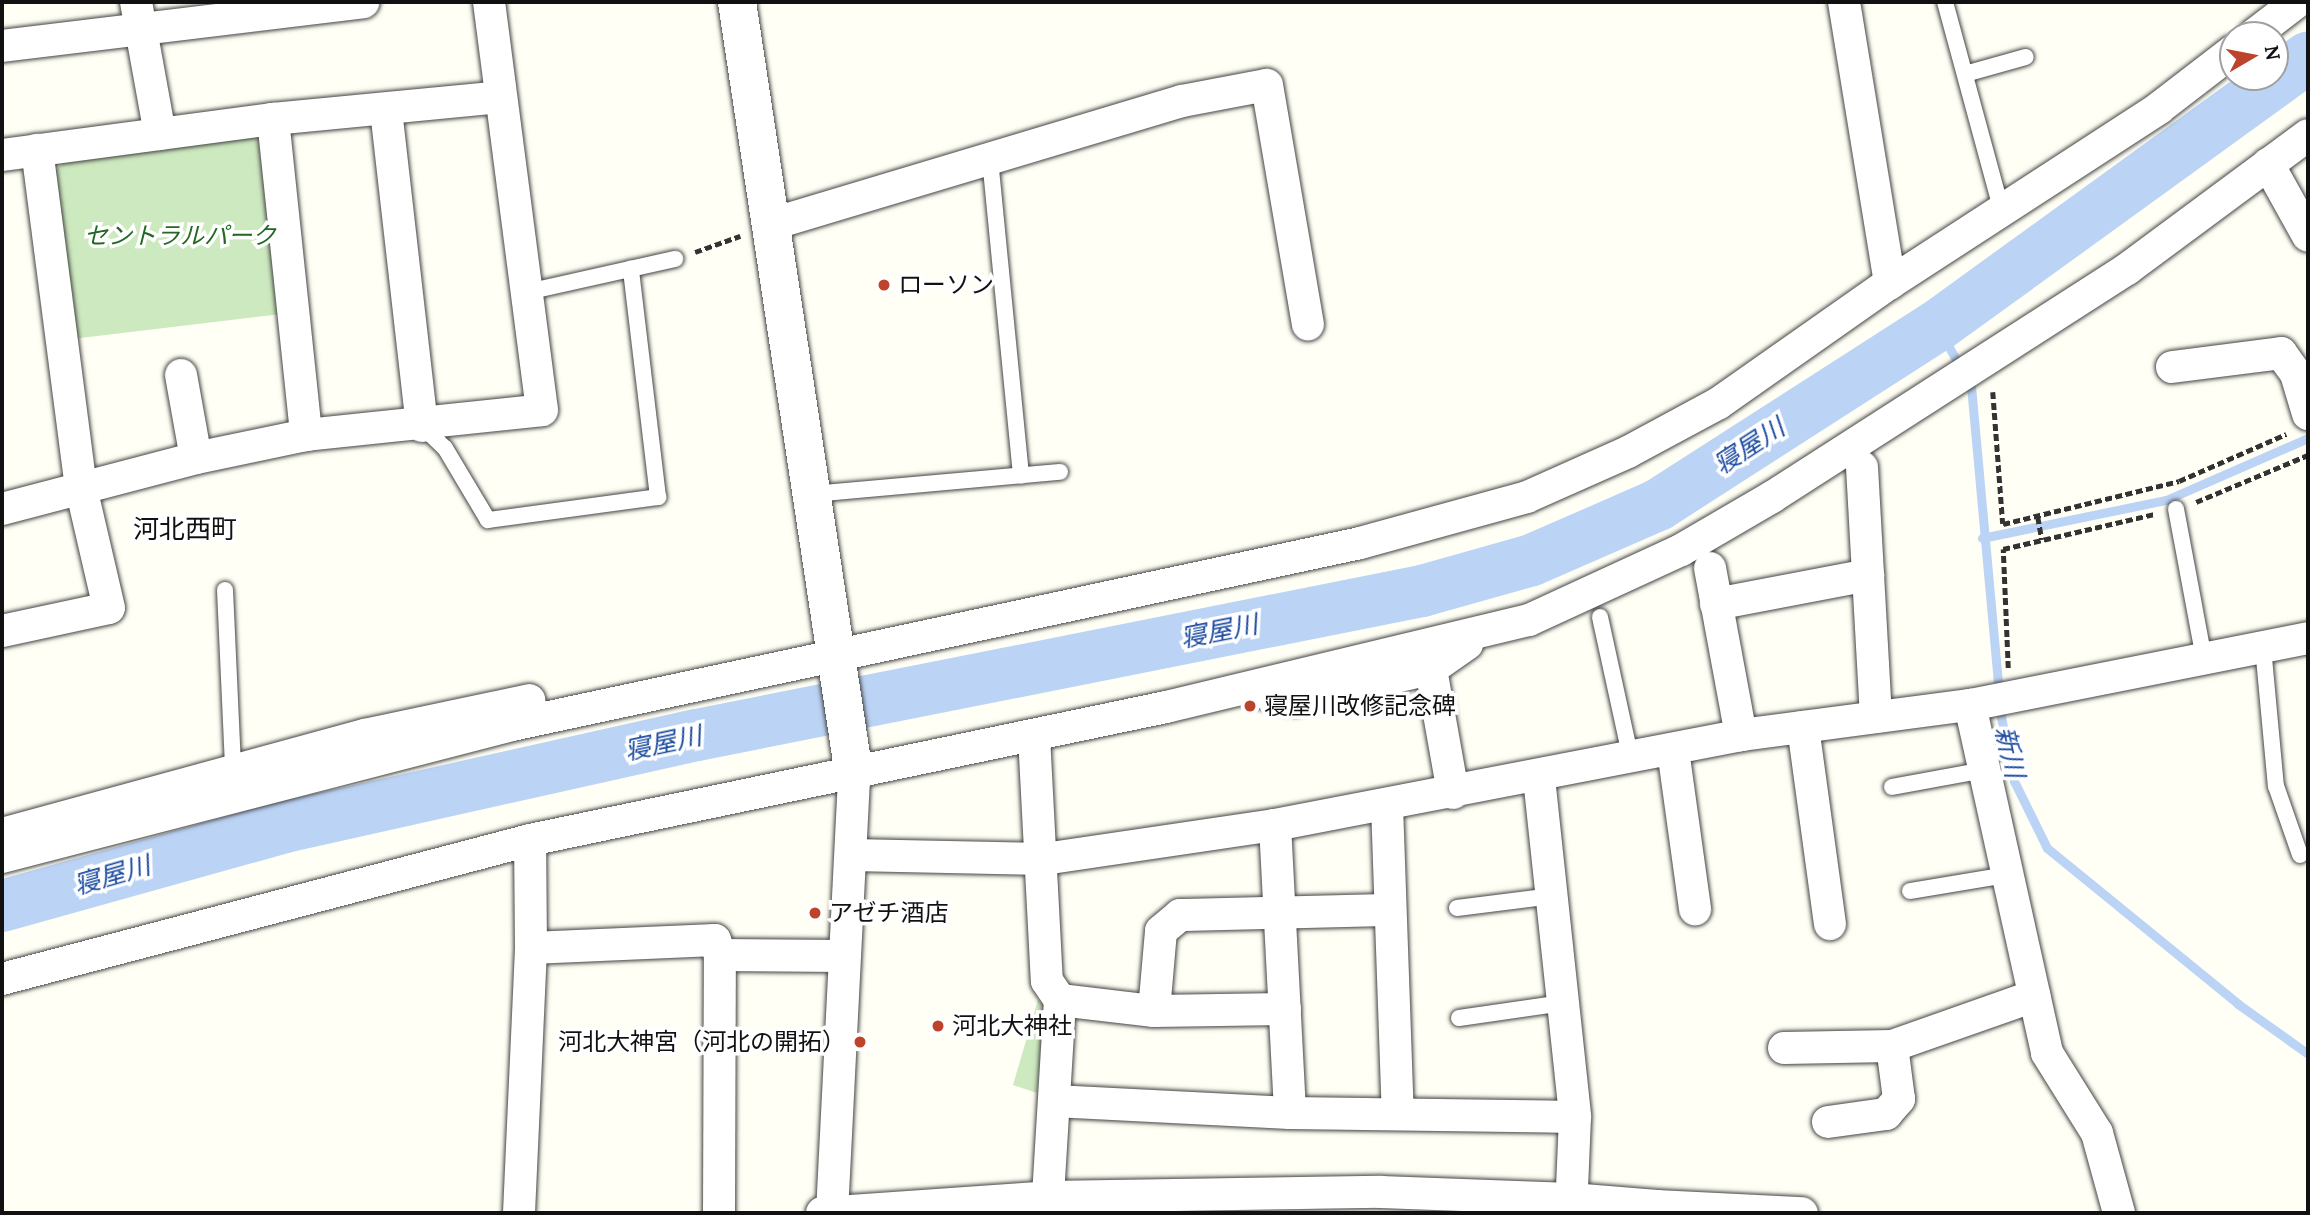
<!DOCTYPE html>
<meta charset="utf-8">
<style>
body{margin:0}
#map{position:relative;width:2310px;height:1215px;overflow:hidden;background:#fffff5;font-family:Lora,"Noto Sans JP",serif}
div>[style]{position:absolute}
.green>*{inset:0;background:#cce9bf}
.stream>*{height:9px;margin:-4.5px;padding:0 4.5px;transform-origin:4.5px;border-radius:4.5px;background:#bbd3f5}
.river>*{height:52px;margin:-26px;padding:0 26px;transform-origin:26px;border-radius:26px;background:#bbd3f5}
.path>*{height:4.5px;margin-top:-2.25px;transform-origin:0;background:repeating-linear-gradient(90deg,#333 0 7px,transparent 0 10.5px)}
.roads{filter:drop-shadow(0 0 2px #444) drop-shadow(0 0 2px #444)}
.service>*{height:16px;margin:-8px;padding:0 8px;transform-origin:8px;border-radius:8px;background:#fff}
.minor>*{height:32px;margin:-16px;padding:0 16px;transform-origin:16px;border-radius:16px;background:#fff}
.tertiary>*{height:38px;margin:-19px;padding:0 19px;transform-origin:19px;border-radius:19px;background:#fff}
.dots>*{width:19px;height:19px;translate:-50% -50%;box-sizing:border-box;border:4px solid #fff;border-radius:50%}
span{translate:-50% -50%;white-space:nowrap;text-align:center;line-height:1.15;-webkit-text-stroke:7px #fff;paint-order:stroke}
.park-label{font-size:24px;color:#226822;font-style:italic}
.poi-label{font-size:24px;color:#111}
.left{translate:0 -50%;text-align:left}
.right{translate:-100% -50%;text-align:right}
.water-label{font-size:26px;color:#1d4ca0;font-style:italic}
.neighbourhood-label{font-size:26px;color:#111}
.frame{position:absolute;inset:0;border:4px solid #111;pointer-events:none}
.north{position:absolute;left:2219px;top:21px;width:70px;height:70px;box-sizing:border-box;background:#fff;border:2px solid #a0a0a0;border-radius:50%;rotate:80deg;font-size:19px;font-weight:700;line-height:28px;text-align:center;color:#111}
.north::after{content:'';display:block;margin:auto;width:24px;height:32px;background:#be432c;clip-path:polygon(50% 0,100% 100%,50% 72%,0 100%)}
</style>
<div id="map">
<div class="green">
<i style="clip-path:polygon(252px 136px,258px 141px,282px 314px,72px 339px,53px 173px,65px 161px)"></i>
<i style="clip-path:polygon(1038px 1000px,1044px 1006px,1037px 1093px,1013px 1085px)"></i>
</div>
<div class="stream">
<i style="left:1937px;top:326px;width:69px;rotate:60.5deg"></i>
<i style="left:1971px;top:386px;width:332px;rotate:84.8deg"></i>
<i style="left:2001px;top:717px;width:65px;rotate:78.5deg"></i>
<i style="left:2014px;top:781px;width:75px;rotate:63.8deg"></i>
<i style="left:2047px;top:848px;width:247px;rotate:39.2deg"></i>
<i style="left:2238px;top:1004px;width:86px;rotate:35.5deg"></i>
<i style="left:1982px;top:538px;width:188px;rotate:-11.7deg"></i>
<i style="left:2166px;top:500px;width:155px;rotate:-23.6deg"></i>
</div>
<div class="river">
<i style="left:2px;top:906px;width:294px;rotate:-15.6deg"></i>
<i style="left:285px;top:827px;width:422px;rotate:-12.6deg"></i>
<i style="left:697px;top:735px;width:739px;rotate:-11.23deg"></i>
<i style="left:1422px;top:591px;width:114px;rotate:-15.7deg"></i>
<i style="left:1532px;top:560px;width:137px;rotate:-23.6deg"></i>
<i style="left:1658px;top:505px;width:331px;rotate:-32.7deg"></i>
<i style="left:1937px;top:326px;width:458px;rotate:-35.9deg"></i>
</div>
<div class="path">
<i style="left:695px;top:252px;width:48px;rotate:-19.6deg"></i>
<i style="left:1993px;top:392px;width:132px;rotate:85.7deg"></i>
<i style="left:2003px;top:524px;width:181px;rotate:-13.7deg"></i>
<i style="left:2179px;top:481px;width:117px;rotate:-23.7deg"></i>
<i style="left:2196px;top:502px;width:121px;rotate:-22.8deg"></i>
<i style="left:2038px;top:517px;width:23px;rotate:80deg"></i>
<i style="left:2008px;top:668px;width:119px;rotate:-92.4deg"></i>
<i style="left:2003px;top:549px;width:156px;rotate:-13deg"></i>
</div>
<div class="roads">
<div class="service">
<i style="left:1945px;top:2px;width:218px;rotate:74.8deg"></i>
<i style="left:1965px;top:74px;width:63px;rotate:-15.6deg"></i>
<i style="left:990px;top:159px;width:318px;rotate:84.4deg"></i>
<i style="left:527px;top:292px;width:152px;rotate:-12.6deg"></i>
<i style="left:422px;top:426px;width:32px;rotate:44deg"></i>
<i style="left:445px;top:448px;width:84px;rotate:59.2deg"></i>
<i style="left:488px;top:520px;width:172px;rotate:-7.7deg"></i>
<i style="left:658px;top:497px;width:230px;rotate:-96.8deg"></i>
<i style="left:812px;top:494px;width:249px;rotate:-5.1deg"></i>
<i style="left:2176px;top:509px;width:152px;rotate:79.4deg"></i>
<i style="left:225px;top:590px;width:179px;rotate:87.4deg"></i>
<i style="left:1600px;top:617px;width:145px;rotate:77.7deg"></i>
<i style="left:2263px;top:647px;width:140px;rotate:84.7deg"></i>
<i style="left:2276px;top:786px;width:73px;rotate:70.8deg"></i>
<i style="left:1892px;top:787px;width:95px;rotate:-10.4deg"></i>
<i style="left:1910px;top:891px;width:98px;rotate:-9.4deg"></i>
<i style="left:1457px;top:908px;width:96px;rotate:-7.2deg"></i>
<i style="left:1459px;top:1018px;width:105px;rotate:-8.2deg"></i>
</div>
<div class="minor">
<i style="left:136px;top:2px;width:134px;rotate:79.7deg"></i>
<i style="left:1844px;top:2px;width:285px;rotate:80.7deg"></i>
<i style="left:2254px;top:35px;width:54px;rotate:-37.5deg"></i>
<i style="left:2px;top:46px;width:364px;rotate:-6.9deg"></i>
<i style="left:386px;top:110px;width:318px;rotate:83.5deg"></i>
<i style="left:273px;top:119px;width:318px;rotate:84deg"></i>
<i style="left:2px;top:155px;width:273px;rotate:-7.6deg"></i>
<i style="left:273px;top:119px;width:228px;rotate:-5.5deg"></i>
<i style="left:2268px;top:164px;width:82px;rotate:60.9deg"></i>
<i style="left:772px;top:224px;width:428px;rotate:-16.7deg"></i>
<i style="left:1182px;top:101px;width:86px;rotate:-10.7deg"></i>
<i style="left:1267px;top:85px;width:243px;rotate:80.3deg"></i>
<i style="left:2172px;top:367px;width:110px;rotate:-7.3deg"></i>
<i style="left:2281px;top:353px;width:26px;rotate:54deg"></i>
<i style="left:2296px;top:374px;width:42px;rotate:73.3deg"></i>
<i style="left:181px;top:375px;width:84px;rotate:79.8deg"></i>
<i style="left:1862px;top:467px;width:250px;rotate:86.8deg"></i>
<i style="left:2px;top:509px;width:201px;rotate:-14.7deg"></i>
<i style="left:196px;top:458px;width:112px;rotate:-11.8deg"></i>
<i style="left:306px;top:435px;width:237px;rotate:-6deg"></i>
<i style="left:542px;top:410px;width:411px;rotate:-97.4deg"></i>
<i style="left:1710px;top:568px;width:170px;rotate:79.5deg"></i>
<i style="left:1716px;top:604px;width:155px;rotate:-10.8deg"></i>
<i style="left:2px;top:631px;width:109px;rotate:-12.1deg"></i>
<i style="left:109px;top:608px;width:123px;rotate:-103.1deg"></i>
<i style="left:81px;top:488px;width:341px;rotate:-97.4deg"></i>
<i style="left:1431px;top:669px;width:126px;rotate:79.9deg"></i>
<i style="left:1251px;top:690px;width:44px;rotate:13.1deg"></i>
<i style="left:1294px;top:700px;width:140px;rotate:-12.8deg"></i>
<i style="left:1431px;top:669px;width:44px;rotate:-34.8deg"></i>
<i style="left:1970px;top:705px;width:356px;rotate:77.5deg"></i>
<i style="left:2047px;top:1053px;width:94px;rotate:58deg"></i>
<i style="left:2097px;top:1133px;width:83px;rotate:74.6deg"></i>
<i style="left:1803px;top:727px;width:199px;rotate:82.2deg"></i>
<i style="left:1034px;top:736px;width:245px;rotate:87deg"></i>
<i style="left:1047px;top:981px;width:23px;rotate:56deg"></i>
<i style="left:1060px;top:1000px;width:197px;rotate:93.5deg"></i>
<i style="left:1673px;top:750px;width:161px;rotate:82.1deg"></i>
<i style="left:1539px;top:778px;width:341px;rotate:83.9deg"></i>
<i style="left:1575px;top:1117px;width:96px;rotate:92.4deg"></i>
<i style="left:1387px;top:805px;width:309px;rotate:88deg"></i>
<i style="left:1275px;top:825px;width:288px;rotate:87deg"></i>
<i style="left:2px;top:834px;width:376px;rotate:-15.3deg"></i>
<i style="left:365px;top:735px;width:168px;rotate:-12deg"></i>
<i style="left:851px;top:855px;width:193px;rotate:1.2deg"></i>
<i style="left:1044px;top:859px;width:233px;rotate:-8.4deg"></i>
<i style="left:1275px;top:825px;width:475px;rotate:-10.9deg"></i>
<i style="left:1741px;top:735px;width:231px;rotate:-7.5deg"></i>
<i style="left:1970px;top:705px;width:345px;rotate:-11.2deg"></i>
<i style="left:2px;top:857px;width:527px;rotate:-14.51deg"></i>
<i style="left:512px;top:725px;width:867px;rotate:-12.11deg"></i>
<i style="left:1360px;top:543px;width:173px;rotate:-15.4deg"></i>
<i style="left:1527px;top:497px;width:111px;rotate:-24deg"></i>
<i style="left:1628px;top:452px;width:103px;rotate:-28.3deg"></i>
<i style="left:1719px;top:403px;width:209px;rotate:-35.1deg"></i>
<i style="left:1890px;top:283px;width:321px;rotate:-33deg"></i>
<i style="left:2159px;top:108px;width:93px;rotate:-37.6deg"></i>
<i style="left:531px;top:948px;width:184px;rotate:-2.5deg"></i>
<i style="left:715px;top:940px;width:16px;rotate:72deg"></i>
<i style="left:720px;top:955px;width:123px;rotate:0.5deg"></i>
<i style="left:2px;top:979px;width:546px;rotate:-14.75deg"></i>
<i style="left:530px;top:840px;width:650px;rotate:-11.81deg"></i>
<i style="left:1166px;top:707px;width:373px;rotate:-13.5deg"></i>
<i style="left:1529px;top:620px;width:167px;rotate:-24.7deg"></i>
<i style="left:1681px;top:550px;width:105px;rotate:-30.2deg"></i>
<i style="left:1772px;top:497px;width:422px;rotate:-32.7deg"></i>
<i style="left:2127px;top:269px;width:225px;rotate:-36.5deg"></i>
<i style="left:1060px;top:1000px;width:95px;rotate:6.7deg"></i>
<i style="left:1154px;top:1011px;width:131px;rotate:-0.9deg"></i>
<i style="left:1154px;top:1011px;width:80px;rotate:-85deg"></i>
<i style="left:1161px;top:931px;width:25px;rotate:-40deg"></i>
<i style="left:1180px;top:915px;width:210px;rotate:-1.4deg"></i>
<i style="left:1784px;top:1048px;width:108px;rotate:-1.1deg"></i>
<i style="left:1892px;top:1046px;width:151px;rotate:-19.4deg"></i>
<i style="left:1054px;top:1101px;width:236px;rotate:2.9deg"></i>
<i style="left:1290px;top:1113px;width:285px;rotate:0.8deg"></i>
<i style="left:1828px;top:1122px;width:59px;rotate:-7.9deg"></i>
<i style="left:1886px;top:1114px;width:20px;rotate:-49deg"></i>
<i style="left:1899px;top:1099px;width:53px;rotate:-97.5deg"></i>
<i style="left:1657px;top:1206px;width:145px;rotate:2.8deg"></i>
<i style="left:519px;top:1213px;width:265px;rotate:-87.4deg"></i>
<i style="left:531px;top:948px;width:108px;rotate:-90.5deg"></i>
<i style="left:719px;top:1213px;width:258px;rotate:-89.8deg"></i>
<i style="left:822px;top:1213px;width:227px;rotate:-4deg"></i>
<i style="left:1048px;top:1197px;width:333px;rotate:-0.9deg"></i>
<i style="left:1381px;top:1192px;width:190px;rotate:2.1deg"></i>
<i style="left:1571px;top:1199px;width:86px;rotate:4.7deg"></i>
<i style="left:1657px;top:1206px;width:7px;rotate:90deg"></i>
<i style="left:832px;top:1213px;width:439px;rotate:-87.1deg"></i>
</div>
<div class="tertiary">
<i style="left:737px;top:2px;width:782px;rotate:81.39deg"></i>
</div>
</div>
<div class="dots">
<i style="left:884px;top:285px;background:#be432c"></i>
<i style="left:1250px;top:706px;background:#be432c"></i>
<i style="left:815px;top:913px;background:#be432c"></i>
<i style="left:938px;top:1026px;background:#be432c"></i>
<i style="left:860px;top:1042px;background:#be432c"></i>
</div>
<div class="park-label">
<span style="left:180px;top:236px">セントラルパーク</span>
</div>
<div class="poi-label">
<span class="left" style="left:898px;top:285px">ローソン</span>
<span class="left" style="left:1264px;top:706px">寝屋川改修記念碑</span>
<span class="left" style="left:829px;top:913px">アゼチ酒店</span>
<span class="left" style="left:952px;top:1026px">河北大神社</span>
<span class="right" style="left:846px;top:1042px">河北大神宮（河北の開拓）</span>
</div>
<div class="water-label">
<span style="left:1749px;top:446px;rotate:-33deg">寝屋川</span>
<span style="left:1219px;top:631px;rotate:-11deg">寝屋川</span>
<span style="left:663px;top:743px;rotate:-12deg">寝屋川</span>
<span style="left:2010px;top:752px;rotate:77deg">新川</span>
<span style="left:112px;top:875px;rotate:-16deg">寝屋川</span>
</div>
<div class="neighbourhood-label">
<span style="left:185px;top:529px">河北西町</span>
</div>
<div class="frame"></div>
<div class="north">N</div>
</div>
